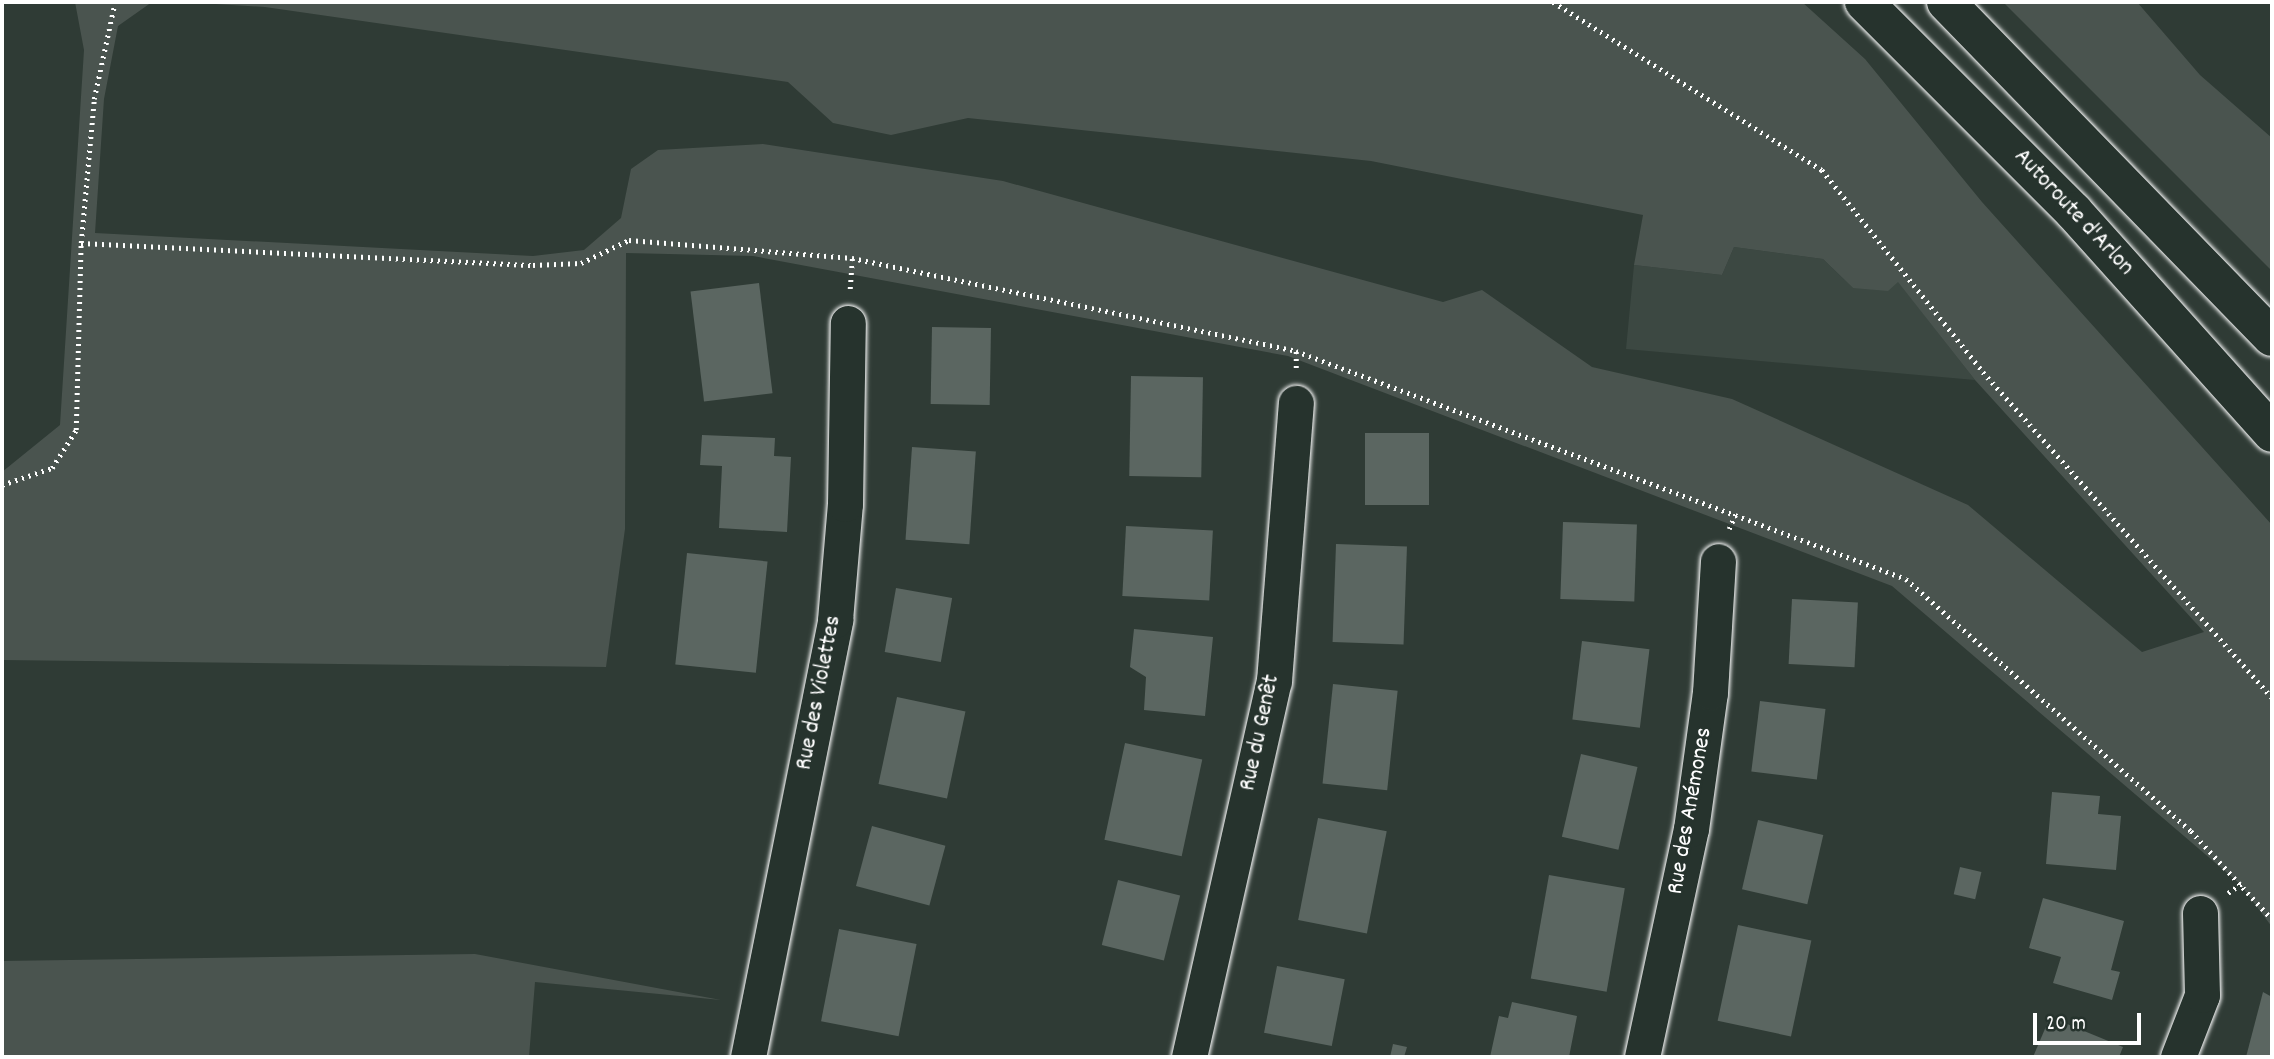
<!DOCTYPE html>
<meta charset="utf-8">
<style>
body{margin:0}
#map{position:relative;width:2274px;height:1059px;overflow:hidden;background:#2f3b35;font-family:Dekko,sans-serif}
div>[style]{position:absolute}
.built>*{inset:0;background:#3c4842}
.green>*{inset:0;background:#4a544f}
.building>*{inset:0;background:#5b6661;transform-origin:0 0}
.path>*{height:4.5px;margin-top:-2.25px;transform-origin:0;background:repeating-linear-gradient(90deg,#fff 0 2px,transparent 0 7px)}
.roads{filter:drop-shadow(0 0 2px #fff) drop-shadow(0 0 2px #fff)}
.minor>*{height:35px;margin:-17.5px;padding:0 17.5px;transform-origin:17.5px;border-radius:17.5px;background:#26332d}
.motorway>*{height:38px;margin:-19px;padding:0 19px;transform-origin:19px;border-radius:19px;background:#26332d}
span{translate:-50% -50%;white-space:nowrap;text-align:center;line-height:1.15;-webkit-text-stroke:5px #26332d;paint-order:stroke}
.street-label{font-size:24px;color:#fff}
.frame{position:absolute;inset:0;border:4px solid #fff;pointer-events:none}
.scale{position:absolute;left:2033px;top:1013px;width:108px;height:32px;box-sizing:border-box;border:4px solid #fff;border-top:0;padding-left:9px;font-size:21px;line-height:24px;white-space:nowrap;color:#fff;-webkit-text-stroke:5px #26332d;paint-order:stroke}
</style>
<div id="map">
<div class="built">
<i style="clip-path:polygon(1734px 247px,1823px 259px,1853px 288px,1898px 281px,1975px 380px,1626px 349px,1634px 265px,1722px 275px)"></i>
</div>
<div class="green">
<i style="clip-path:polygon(75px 2px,152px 2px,118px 26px,104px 99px,95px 233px,533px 256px,584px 250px,621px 218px,631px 169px,658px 150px,763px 144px,1003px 181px,1443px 302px,1482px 290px,1592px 367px,1732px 399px,1968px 505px,2142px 652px,2204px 632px,1975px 380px,1898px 282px,1888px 291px,1853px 288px,1823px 259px,1734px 247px,1722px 275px,1634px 265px,1643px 215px,1371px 161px,968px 118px,891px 135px,833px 123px,788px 82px,265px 7px,183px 2px,1802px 2px,1865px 59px,1982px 202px,2272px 525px,2272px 927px,2240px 884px,1892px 586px,1288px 356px,753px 256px,626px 253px,625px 529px,606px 667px,2px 660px,2px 472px,60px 425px,84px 50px)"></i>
<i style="clip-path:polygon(2003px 2px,2137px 2px,2200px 75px,2272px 138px,2272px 271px)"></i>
<i style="clip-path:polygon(475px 954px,721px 1000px,535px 982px,529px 1057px,2px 1057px,2px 961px)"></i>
</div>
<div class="building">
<i style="left:759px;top:283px;width:111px;height:69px;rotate:83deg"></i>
<i style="left:932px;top:327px;width:59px;height:77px;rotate:1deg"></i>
<i style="left:1131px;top:376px;width:72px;height:100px;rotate:1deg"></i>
<i style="left:1365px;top:433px;width:64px;height:72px"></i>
<i style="clip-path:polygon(702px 435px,775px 438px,774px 456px,791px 457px,787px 532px,719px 528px,722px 466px,700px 465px)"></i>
<i style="left:912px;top:447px;width:64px;height:93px;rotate:4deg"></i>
<i style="left:1563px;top:522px;width:74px;height:77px;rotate:2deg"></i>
<i style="left:1126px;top:526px;width:87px;height:70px;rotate:3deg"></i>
<i style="left:1336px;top:544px;width:71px;height:98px;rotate:2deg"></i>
<i style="left:687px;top:553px;width:81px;height:112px;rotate:6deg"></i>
<i style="left:896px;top:588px;width:57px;height:65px;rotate:10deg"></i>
<i style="left:1792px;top:599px;width:66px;height:65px;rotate:3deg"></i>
<i style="clip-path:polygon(1134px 629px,1213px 637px,1205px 716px,1144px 710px,1146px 677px,1130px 667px)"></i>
<i style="left:1582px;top:641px;width:68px;height:79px;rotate:7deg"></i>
<i style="left:1333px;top:684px;width:65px;height:100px;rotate:6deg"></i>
<i style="left:897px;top:697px;width:70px;height:89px;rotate:12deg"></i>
<i style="left:1760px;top:701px;width:66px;height:71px;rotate:7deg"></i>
<i style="left:1125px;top:743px;width:79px;height:99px;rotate:12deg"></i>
<i style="left:1581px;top:754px;width:58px;height:85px;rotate:13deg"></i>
<i style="clip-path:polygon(2052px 792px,2100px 796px,2098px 814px,2121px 816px,2116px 870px,2046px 864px)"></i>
<i style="left:1318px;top:818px;width:70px;height:104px;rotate:11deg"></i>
<i style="left:1758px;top:820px;width:67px;height:71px;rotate:13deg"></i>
<i style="left:872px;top:826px;width:76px;height:62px;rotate:15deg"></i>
<i style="left:1960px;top:867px;width:22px;height:28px;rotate:13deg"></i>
<i style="left:1549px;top:875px;width:77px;height:105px;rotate:10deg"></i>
<i style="left:1118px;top:880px;width:64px;height:67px;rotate:14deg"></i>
<i style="clip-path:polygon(2043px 898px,2124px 921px,2111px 970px,2120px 972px,2112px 1000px,2053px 983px,2061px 957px,2029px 948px)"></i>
<i style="left:1738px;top:925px;width:75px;height:98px;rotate:12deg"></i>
<i style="left:839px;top:929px;width:79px;height:94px;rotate:11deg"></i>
<i style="left:1277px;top:966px;width:69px;height:68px;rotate:11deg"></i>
<i style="clip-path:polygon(2263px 992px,2272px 997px,2272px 1057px,2246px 1057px)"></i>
<i style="clip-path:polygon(1512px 1002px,1577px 1016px,1569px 1057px,1490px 1057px,1499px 1016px,1508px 1018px)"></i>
<i style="clip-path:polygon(2050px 1017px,2123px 1047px,2119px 1057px,2033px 1057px)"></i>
<i style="clip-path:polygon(1393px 1044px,1407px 1047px,1404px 1057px,1390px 1057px)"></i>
</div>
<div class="path">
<i style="left:1553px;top:2px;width:317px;rotate:32deg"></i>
<i style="left:1822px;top:170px;width:258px;rotate:51.4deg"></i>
<i style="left:1983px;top:372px;width:435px;rotate:48.4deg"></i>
<i style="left:81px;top:243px;width:453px;rotate:2.8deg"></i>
<i style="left:533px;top:265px;width:48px;rotate:-2.4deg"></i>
<i style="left:581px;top:263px;width:53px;rotate:-25.6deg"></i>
<i style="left:629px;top:240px;width:224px;rotate:4.6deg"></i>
<i style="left:852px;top:258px;width:454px;rotate:11.8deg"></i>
<i style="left:1296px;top:351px;width:651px;rotate:20.49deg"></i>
<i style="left:1906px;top:579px;width:380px;rotate:41.5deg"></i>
<i style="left:2191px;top:831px;width:120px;rotate:47.4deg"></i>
<i style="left:850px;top:289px;width:31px;rotate:-86deg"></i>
<i style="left:1296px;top:368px;width:17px;rotate:-90deg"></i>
<i style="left:2px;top:485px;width:53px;rotate:-18.8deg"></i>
<i style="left:52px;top:468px;width:45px;rotate:-57.7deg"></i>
<i style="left:76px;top:430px;width:187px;rotate:-88.5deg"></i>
<i style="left:81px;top:243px;width:145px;rotate:-84.8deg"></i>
<i style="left:94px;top:99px;width:99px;rotate:-77.8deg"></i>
<i style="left:1729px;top:529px;width:20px;rotate:-66deg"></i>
<i style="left:2228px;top:893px;width:19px;rotate:-35deg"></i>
</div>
<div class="roads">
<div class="minor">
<i style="left:748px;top:1057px;width:446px;rotate:-78.7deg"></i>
<i style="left:835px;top:620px;width:116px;rotate:-85.1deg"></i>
<i style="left:845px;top:504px;width:181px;rotate:-89.1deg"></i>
<i style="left:1189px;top:1057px;width:385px;rotate:-77.3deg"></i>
<i style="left:1274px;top:681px;width:279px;rotate:-85.5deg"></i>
<i style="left:1642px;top:1057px;width:233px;rotate:-77.9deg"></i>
<i style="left:1691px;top:829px;width:138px;rotate:-82.1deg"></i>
<i style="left:1710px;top:692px;width:131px;rotate:-86.5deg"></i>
<i style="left:2178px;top:1057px;width:66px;rotate:-68.8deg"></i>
<i style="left:2202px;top:995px;width:82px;rotate:-91.4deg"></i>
</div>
<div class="motorway">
<i style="left:1864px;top:2px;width:296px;rotate:45deg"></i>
<i style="left:2073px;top:211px;width:298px;rotate:48.1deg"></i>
<i style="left:1946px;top:2px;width:467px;rotate:45.8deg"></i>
</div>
</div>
<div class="street-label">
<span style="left:2073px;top:213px;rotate:47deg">Autoroute d'Arlon</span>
<span style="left:820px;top:693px;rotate:-79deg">Rue des Violettes</span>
<span style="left:1261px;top:733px;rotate:-78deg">Rue du Genêt</span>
<span style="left:1691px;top:811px;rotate:-80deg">Rue des Anémones</span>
</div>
<div class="frame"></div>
<div class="scale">20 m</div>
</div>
